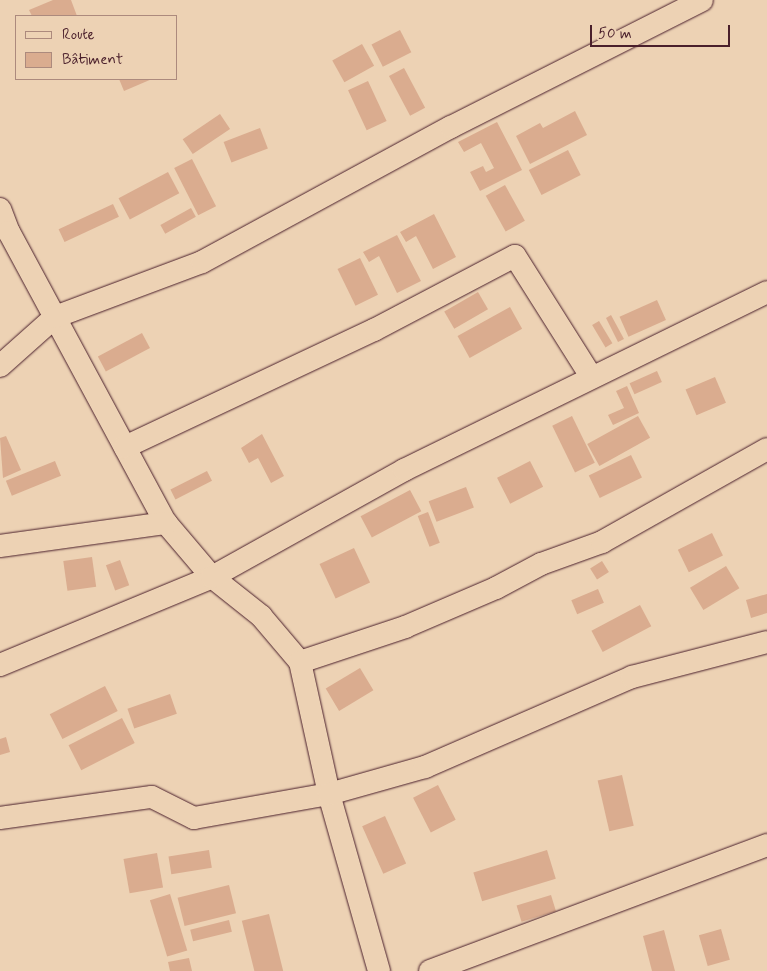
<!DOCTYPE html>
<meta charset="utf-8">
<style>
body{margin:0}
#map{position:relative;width:767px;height:971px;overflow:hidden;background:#edd2b4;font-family:Mynerve,sans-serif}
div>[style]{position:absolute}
.building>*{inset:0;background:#daac8f;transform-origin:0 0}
.roads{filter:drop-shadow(0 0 1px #4a1f2b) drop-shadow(0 0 1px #4a1f2b)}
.minor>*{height:22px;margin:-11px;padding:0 11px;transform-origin:11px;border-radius:11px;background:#edd2b4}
span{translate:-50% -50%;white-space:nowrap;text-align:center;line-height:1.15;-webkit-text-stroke:4.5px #edd2b4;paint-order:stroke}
.legend{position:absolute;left:15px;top:15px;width:162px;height:65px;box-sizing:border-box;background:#edd2b4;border:1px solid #ac8a7d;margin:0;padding:6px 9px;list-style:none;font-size:15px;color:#4a1f2b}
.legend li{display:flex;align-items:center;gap:10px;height:25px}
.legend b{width:25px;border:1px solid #ac8a7d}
.scale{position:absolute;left:590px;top:25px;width:140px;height:22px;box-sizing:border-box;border:2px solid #4a1f2b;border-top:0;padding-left:6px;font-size:15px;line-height:18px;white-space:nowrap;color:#4a1f2b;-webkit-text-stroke:4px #edd2b4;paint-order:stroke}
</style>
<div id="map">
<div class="building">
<i style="clip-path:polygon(53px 0,71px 0,77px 16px,32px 16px,29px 10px)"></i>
<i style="left:400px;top:30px;width:25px;height:32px;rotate:63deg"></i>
<i style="left:362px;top:44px;width:25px;height:34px;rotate:61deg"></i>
<i style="left:404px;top:68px;width:45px;height:17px;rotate:62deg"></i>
<i style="clip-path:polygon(119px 79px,152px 79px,124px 91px)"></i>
<i style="left:368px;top:81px;width:44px;height:22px;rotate:65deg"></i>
<i style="clip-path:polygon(575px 111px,587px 135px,530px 164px,516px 136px,540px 123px,543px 128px)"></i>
<i style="left:220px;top:114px;width:18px;height:45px;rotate:56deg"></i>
<i style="clip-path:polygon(497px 122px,522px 170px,480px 191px,470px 172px,483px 166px,486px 172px,494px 168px,481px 143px,464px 152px,458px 142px)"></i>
<i style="left:260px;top:128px;width:22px;height:39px;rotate:69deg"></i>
<i style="left:568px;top:150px;width:28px;height:44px;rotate:63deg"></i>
<i style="left:192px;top:159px;width:53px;height:20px;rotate:63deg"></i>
<i style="left:168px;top:172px;width:24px;height:56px;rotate:62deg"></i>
<i style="left:505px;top:185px;width:41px;height:22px;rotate:61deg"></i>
<i style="left:113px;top:204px;width:14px;height:60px;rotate:65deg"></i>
<i style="left:191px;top:208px;width:10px;height:35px;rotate:61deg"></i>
<i style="clip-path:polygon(434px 214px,456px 257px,433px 269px,416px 236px,406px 242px,400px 232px)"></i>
<i style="clip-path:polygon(397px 235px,421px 281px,397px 293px,379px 256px,369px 262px,363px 252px)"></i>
<i style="left:360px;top:258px;width:41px;height:25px;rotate:64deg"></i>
<i style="left:478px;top:292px;width:20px;height:39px;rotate:60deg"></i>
<i style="left:657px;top:300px;width:22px;height:41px;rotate:66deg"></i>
<i style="left:510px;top:307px;width:25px;height:60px;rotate:61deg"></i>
<i style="clip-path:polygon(611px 315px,624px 339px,618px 342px,606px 318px)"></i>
<i style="left:599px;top:321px;width:26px;height:8px;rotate:59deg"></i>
<i style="left:142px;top:333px;width:17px;height:50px;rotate:62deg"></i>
<i style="left:657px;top:371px;width:12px;height:30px;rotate:66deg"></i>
<i style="left:715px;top:377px;width:28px;height:32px;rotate:67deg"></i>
<i style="clip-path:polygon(627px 386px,639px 413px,613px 425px,608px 415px,624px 408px,616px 391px)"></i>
<i style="left:572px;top:416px;width:52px;height:22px;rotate:64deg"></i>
<i style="left:638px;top:416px;width:25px;height:58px;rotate:61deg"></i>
<i style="clip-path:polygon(262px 434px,284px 476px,271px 483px,258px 458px,249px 463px,241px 448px)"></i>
<i style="clip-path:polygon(6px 436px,21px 470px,3px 478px,0 438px)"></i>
<i style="left:631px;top:455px;width:25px;height:47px;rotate:64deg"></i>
<i style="left:55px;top:461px;width:16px;height:53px;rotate:68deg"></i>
<i style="left:530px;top:461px;width:29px;height:37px;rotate:63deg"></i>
<i style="left:207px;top:471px;width:11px;height:41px;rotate:63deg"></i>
<i style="left:466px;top:487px;width:22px;height:40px;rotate:69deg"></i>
<i style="left:410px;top:490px;width:24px;height:56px;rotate:62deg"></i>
<i style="left:428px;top:512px;width:33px;height:11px;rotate:69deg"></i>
<i style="left:712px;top:533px;width:25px;height:38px;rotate:64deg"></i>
<i style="left:354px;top:548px;width:38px;height:38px;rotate:65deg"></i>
<i style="left:92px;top:557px;width:30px;height:29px;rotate:82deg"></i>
<i style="left:120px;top:560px;width:27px;height:15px;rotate:70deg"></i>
<i style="left:602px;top:561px;width:13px;height:14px;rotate:58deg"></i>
<i style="left:726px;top:566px;width:26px;height:42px;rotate:59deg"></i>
<i style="left:598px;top:589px;width:15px;height:29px;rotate:67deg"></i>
<i style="clip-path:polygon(767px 594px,767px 613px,751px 618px,746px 600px)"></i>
<i style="left:640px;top:605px;width:24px;height:55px;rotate:62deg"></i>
<i style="left:360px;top:668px;width:26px;height:40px;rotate:59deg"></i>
<i style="left:105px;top:686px;width:28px;height:62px;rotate:63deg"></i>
<i style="left:170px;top:694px;width:21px;height:45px;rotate:71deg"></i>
<i style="left:122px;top:718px;width:28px;height:60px;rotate:63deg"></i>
<i style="clip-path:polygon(6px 737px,10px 752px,0 755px,0 739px)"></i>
<i style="left:622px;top:775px;width:52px;height:25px;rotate:77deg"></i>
<i style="left:438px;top:785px;width:39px;height:28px;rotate:63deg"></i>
<i style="left:385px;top:816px;width:52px;height:25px;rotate:66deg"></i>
<i style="left:209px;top:850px;width:18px;height:41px;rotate:81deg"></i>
<i style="left:547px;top:850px;width:30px;height:77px;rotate:73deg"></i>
<i style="left:157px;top:853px;width:35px;height:34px;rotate:80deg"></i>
<i style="left:229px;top:885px;width:29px;height:53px;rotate:76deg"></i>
<i style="left:170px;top:894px;width:59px;height:21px;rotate:73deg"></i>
<i style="left:551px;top:895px;width:17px;height:36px;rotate:73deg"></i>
<i style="left:269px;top:914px;width:59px;height:28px;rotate:76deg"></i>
<i style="left:229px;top:920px;width:12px;height:40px;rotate:76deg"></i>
<i style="left:721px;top:929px;width:32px;height:23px;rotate:74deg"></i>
<i style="clip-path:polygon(664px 930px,675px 971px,652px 971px,643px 936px)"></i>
<i style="clip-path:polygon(189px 958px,192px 971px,170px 971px,168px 962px)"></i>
</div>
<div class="roads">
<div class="minor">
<i style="left:0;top:209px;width:25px;rotate:69deg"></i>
<i style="left:9px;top:232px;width:331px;rotate:61.7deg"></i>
<i style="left:166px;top:523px;width:71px;rotate:49.6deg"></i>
<i style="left:212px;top:577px;width:63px;rotate:38.5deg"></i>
<i style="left:261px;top:616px;width:60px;rotate:49.7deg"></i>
<i style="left:300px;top:662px;width:135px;rotate:77.6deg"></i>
<i style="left:329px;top:794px;width:184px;rotate:74.2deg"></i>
<i style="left:0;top:366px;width:74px;rotate:-41.7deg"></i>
<i style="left:55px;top:317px;width:157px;rotate:-20.5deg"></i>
<i style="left:202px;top:262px;width:283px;rotate:-28.5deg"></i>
<i style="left:451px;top:127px;width:281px;rotate:-26.8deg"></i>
<i style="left:125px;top:447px;width:275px;rotate:-25.2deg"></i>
<i style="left:374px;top:330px;width:159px;rotate:-27.7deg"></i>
<i style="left:515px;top:256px;width:142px;rotate:57.7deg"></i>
<i style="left:0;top:546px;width:168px;rotate:-7.9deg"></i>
<i style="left:300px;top:662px;width:111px;rotate:-18.4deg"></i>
<i style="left:405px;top:627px;width:99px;rotate:-23.2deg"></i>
<i style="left:496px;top:588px;width:51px;rotate:-28.1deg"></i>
<i style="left:541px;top:564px;width:65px;rotate:-19.8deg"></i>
<i style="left:602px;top:542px;width:189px;rotate:-29.4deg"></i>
<i style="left:0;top:665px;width:230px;rotate:-22.5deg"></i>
<i style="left:212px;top:577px;width:220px;rotate:-29.1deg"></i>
<i style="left:404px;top:470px;width:404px;rotate:-26.1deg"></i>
<i style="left:0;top:818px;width:153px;rotate:-7.9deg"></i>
<i style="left:152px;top:797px;width:47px;rotate:26.6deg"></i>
<i style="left:194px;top:818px;width:137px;rotate:-10.1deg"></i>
<i style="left:329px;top:794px;width:100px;rotate:-15.7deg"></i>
<i style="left:425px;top:767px;width:226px;rotate:-23.5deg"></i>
<i style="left:632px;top:677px;width:139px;rotate:-14.5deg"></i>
<i style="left:430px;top:971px;width:360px;rotate:-20.5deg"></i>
</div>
</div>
<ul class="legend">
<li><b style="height:6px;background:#edd2b4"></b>Route</li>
<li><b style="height:14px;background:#daac8f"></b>Bâtiment</li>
</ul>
<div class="scale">50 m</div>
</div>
